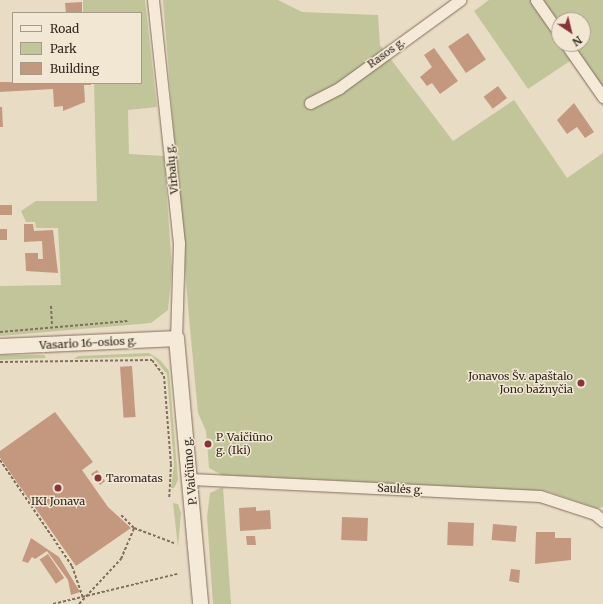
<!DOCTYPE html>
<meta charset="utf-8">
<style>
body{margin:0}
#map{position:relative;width:603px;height:604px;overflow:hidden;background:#e9dcc5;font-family:Merriweather,serif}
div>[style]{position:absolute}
.green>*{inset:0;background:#c2c59a}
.building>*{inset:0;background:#c3987f;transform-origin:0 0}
.path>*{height:2px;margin-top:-1px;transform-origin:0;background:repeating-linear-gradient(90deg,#816f5d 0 3px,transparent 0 5px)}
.roads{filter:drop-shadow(0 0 1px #816f5d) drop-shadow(0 0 1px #816f5d)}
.street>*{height:11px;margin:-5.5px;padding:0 5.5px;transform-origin:5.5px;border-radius:5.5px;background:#f5ead7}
.secondary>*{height:15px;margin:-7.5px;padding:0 7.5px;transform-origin:7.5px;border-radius:7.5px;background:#f5ead7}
.dots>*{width:11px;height:11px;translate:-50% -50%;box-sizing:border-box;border:2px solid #f1e7d3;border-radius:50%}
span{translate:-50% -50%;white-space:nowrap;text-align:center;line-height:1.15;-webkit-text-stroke:3px #f1e7d3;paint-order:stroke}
.street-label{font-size:11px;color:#33281f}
.poi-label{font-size:11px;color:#33281f}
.right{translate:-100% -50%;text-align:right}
.left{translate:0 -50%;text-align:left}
.legend{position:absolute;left:12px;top:12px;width:130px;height:72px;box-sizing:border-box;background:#f1e7d3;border:1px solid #a59b8b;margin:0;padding:5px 7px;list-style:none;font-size:12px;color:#33281f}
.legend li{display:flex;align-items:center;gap:8px;height:20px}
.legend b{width:20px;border:1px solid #a59b8b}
.north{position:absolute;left:551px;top:12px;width:40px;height:40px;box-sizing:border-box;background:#f1e7d3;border:1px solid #a59b8b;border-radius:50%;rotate:145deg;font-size:11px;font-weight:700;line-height:16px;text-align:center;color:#33281f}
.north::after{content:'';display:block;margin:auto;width:14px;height:18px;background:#8a3438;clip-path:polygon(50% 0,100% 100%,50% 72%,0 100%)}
</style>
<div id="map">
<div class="green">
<i style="clip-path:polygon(83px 0,145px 0,157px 107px,128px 110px,129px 154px,164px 156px,172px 269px,168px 310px,151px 323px,0 336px,0 286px,61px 285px,58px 228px,36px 228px,35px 222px,26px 222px,21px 211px,36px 201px,97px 201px,94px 83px,141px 83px,141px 13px,83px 13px)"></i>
<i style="clip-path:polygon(163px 0,278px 0,302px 12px,378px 15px,380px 45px,453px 141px,514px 100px,567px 178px,603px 153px,603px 507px,597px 508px,546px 491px,222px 475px,209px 468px,206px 431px,198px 413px,189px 318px)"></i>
<i style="clip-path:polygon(evenodd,489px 0,603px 0,603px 107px,570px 61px,528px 89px,474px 11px,489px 0,559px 20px,583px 20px,583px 44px,559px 44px,559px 20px)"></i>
<i style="clip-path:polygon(149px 353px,160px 360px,169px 371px,178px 480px,174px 488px,171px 488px,174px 465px,167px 374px,152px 356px,74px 359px,78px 356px)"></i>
<i style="clip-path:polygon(0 355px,44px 355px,46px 358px,0 360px)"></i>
<i style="clip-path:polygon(223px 487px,231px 604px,213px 604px,207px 517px,210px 493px)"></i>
<i style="clip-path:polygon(173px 503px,178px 504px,181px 513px,178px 547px)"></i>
</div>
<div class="building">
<i style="clip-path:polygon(82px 2px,82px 13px,66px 13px,65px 3px)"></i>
<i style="left:468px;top:33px;width:32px;height:24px;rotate:56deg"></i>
<i style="clip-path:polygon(434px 48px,458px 81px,440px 94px,432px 83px,427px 86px,420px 77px,432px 67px,424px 55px)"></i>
<i style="clip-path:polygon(0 82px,91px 83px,91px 85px,84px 85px,85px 102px,63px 111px,63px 106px,54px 107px,53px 89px,0 92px)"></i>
<i style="left:498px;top:86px;width:15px;height:18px;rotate:53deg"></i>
<i style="clip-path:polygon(574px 103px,594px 132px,585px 138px,577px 127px,567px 134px,557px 120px)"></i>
<i style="clip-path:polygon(0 107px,2px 107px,3px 127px,0 127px)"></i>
<i style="left:0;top:205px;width:12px;height:10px"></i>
<i style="clip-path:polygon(24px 224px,33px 224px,34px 231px,53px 230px,58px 273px,26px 271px,25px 253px,38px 253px,38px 259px,43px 259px,42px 241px,24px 242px)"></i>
<i style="left:0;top:229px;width:7px;height:11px"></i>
<i style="left:132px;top:366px;width:51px;height:12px;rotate:86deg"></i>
<i style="clip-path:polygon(55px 412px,93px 462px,82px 470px,108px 507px,131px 528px,76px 566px,0 458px,0 451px)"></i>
<i style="clip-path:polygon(97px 470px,105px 481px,100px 485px,91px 474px)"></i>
<i style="clip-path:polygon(256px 507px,256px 511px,270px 510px,271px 529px,240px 531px,239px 508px)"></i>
<i style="left:342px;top:517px;width:26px;height:23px;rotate:2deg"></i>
<i style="left:448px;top:522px;width:26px;height:23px;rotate:2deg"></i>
<i style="left:493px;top:524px;width:24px;height:16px;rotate:5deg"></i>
<i style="clip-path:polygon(536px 532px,555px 532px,555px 538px,571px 538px,571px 560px,535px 564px)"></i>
<i style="clip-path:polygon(246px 536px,255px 536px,256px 545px,247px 545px)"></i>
<i style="clip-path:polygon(31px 538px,59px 557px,80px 592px,71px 595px,68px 580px,47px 551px,35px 559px,32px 557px,28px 563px,22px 561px)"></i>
<i style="left:48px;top:554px;width:29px;height:10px;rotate:56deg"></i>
<i style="clip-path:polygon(511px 569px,520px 570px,519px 583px,509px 581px)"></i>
</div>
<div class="path">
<i style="left:51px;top:306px;width:19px;rotate:87deg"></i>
<i style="left:0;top:332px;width:128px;rotate:-4.9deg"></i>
<i style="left:0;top:362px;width:152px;rotate:-0.8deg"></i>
<i style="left:152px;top:360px;width:20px;rotate:53deg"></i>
<i style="left:164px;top:376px;width:88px;rotate:85.5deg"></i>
<i style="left:171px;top:464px;width:33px;rotate:93deg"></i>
<i style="left:0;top:460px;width:128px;rotate:55.8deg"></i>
<i style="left:72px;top:566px;width:34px;rotate:71deg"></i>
<i style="left:121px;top:515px;width:18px;rotate:45deg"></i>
<i style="left:134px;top:528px;width:43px;rotate:20.6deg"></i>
<i style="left:53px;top:604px;width:128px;rotate:-13.6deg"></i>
<i style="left:79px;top:604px;width:62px;rotate:-47deg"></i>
<i style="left:121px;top:559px;width:34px;rotate:-67deg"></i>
</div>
<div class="roads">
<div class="street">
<i style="left:153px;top:0;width:244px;rotate:83.9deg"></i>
<i style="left:179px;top:243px;width:95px;rotate:91.8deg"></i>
<i style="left:536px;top:0;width:40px;rotate:55.1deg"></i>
<i style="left:566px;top:44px;width:65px;rotate:55.1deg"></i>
<i style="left:310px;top:103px;width:33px;rotate:-27deg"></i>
<i style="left:339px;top:88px;width:150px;rotate:-36deg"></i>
<i style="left:191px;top:479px;width:349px;rotate:2.8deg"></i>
<i style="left:540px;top:496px;width:58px;rotate:18.1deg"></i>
<i style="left:595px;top:514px;width:11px;rotate:41deg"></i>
</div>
<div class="secondary">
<i style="left:0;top:346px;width:176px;rotate:-2.6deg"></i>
<i style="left:176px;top:338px;width:267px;rotate:84.8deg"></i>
</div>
</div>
<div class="dots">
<i style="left:581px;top:383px;background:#8a3438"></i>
<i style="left:208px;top:444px;background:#8a3438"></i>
<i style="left:98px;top:478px;background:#8a3438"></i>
<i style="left:58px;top:488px;background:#8a3438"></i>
</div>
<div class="street-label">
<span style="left:386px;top:53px;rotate:-36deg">Rasos g.</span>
<span style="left:172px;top:169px;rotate:-96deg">Virbalų g.</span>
<span style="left:88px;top:343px;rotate:-3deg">Vasario 16-osios g.</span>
<span style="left:190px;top:471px;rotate:-95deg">P. Vaičiūno g.</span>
<span style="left:400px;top:489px;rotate:3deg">Saulės g.</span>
</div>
<div class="poi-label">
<span class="right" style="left:573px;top:383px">Jonavos Šv. apaštalo<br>Jono bažnyčia</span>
<span class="left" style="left:216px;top:444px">P. Vaičiūno<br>g. (Iki)</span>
<span class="left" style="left:106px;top:478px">Taromatas</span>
<span style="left:58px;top:501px">IKI Jonava</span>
</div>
<ul class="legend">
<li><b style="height:5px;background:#f5ead7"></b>Road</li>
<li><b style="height:11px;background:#c2c59a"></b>Park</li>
<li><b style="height:11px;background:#c3987f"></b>Building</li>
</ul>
<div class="north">N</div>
</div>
